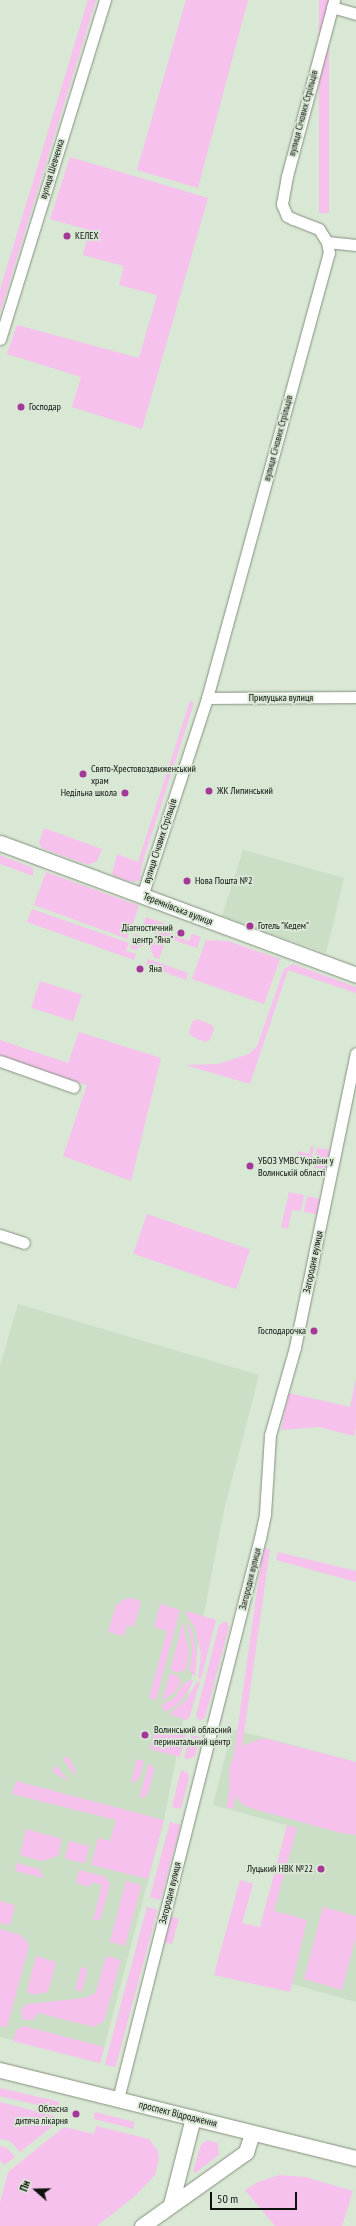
<!DOCTYPE html>
<meta charset="utf-8">
<style>
body{margin:0}
#map{position:relative;width:356px;height:2226px;overflow:hidden;background:#d9e7d5;font-family:"PT Sans Narrow",sans-serif}
div>[style]{position:absolute}
.built>*{inset:0;background:#cbdec6}
.green>*{inset:0;background:#f6c1ec;transform-origin:0 0}
.roads{filter:drop-shadow(0 0 1px #83907f) drop-shadow(0 0 1px #83907f)}
.street>*{height:11px;margin:-5.5px;padding:0 5.5px;transform-origin:5.5px;border-radius:5.5px;background:#fff}
.secondary>*{height:15px;margin:-7.5px;padding:0 7.5px;transform-origin:7.5px;border-radius:7.5px;background:#fff}
.dots>*{width:11px;height:11px;translate:-50% -50%;box-sizing:border-box;border:2px solid #d9e7d5;border-radius:50%}
span{translate:-50% -50%;white-space:nowrap;text-align:center;line-height:1.15;-webkit-text-stroke:3.5px #d9e7d5;paint-order:stroke}
.street-label{font-size:10px;color:#0d120c}
.poi-label{font-size:10px;color:#0d120c}
.left{translate:0 -50%;text-align:left}
.right{translate:-100% -50%;text-align:right}
.north{position:absolute;left:16px;top:2170px;width:40px;height:40px;-webkit-text-stroke:3px #d9e7d5;paint-order:stroke;rotate:290deg;font-size:11px;font-weight:700;line-height:16px;text-align:center;color:#0d120c}
.north::after{content:'';display:block;margin:auto;width:14px;height:18px;background:#0d120c;clip-path:polygon(50% 0,100% 100%,50% 72%,0 100%)}
.scale{position:absolute;left:210px;top:2192px;width:87px;height:18px;box-sizing:border-box;border:2px solid #0d120c;border-top:0;padding-left:5px;font-size:12px;line-height:14px;white-space:nowrap;color:#0d120c;-webkit-text-stroke:3px #d9e7d5;paint-order:stroke}
</style>
<div id="map">
<div class="built">
<i style="clip-path:polygon(243px 850px,344px 878px,326px 953px,222px 916px)"></i>
<i style="clip-path:polygon(18px 1304px,259px 1375px,224px 1510px,164px 1820px,100px 2063px,0 2037px,0 1366px)"></i>
<i style="clip-path:polygon(232px 1729px,356px 1762px,356px 2002px,292px 1984px,307px 1920px,274px 1911px,297px 1828px,213px 1805px)"></i>
</div>
<div class="green">
<i style="clip-path:polygon(88px 0,96px 0,0 313px,0 290px)"></i>
<i style="clip-path:polygon(186px 0,248px 0,198px 188px,137px 170px)"></i>
<i style="left:319px;top:0;width:10px;height:213px"></i>
<i style="clip-path:polygon(70px 157px,208px 198px,142px 429px,72px 407px,81px 377px,7px 354px,17px 325px,139px 358px,157px 295px,119px 285px,124px 266px,83px 255px,89px 230px,50px 219px)"></i>
<i style="clip-path:polygon(190px 701px,194px 703px,142px 864px,140px 880px,133px 882px,117px 877px,112px 874px,117px 854px,138px 862px)"></i>
<i style="clip-path:polygon(44px 828px,102px 849px,97px 861px,88px 865px,42px 848px,39px 843px)"></i>
<i style="clip-path:polygon(0 855px,33px 868px,33px 876px,0 864px)"></i>
<i style="left:46px;top:872px;width:99px;height:35px;rotate:20deg"></i>
<i style="clip-path:polygon(32px 909px,129px 943px,126px 951px,136px 954px,134px 960px,27px 922px)"></i>
<i style="clip-path:polygon(146px 917px,172px 926px,170px 934px,189px 941px,192px 934px,201px 937px,197px 948px,142px 929px)"></i>
<i style="clip-path:polygon(135px 934px,147px 939px,145px 944px,134px 950px,130px 948px)"></i>
<i style="clip-path:polygon(206px 940px,228px 941px,280px 959px,264px 1004px,192px 979px)"></i>
<i style="clip-path:polygon(152px 941px,164px 945px,159px 959px,154px 957px,150px 947px)"></i>
<i style="clip-path:polygon(148px 959px,188px 973px,186px 980px,146px 965px)"></i>
<i style="clip-path:polygon(293px 964px,356px 987px,356px 993px,288px 970px,250px 1084px,185px 1065px,218px 1064px,249px 1054px,257px 1046px,284px 969px)"></i>
<i style="left:40px;top:981px;width:44px;height:28px;rotate:18deg"></i>
<i style="clip-path:polygon(197px 1019px,212px 1025px,214px 1029px,210px 1040px,205px 1042px,191px 1036px,189px 1032px,192px 1022px)"></i>
<i style="clip-path:polygon(79px 1032px,161px 1058px,131px 1181px,63px 1156px,87px 1085px,0 1056px,0 1040px,68px 1063px)"></i>
<i style="clip-path:polygon(311px 1146px,314px 1147px,310px 1167px,296px 1164px,298px 1151px,309px 1154px)"></i>
<i style="left:317px;top:1148px;width:14px;height:20px;rotate:8deg"></i>
<i style="clip-path:polygon(289px 1192px,304px 1195px,301px 1211px,292px 1210px,288px 1229px,281px 1227px)"></i>
<i style="left:307px;top:1196px;width:14px;height:16px;rotate:12deg"></i>
<i style="left:147px;top:1214px;width:109px;height:42px;rotate:19deg"></i>
<i style="clip-path:polygon(356px 1378px,356px 1427px,354px 1436px,319px 1427px,281px 1430px,289px 1393px,350px 1407px)"></i>
<i style="left:263px;top:1548px;width:7px;height:262px;rotate:8deg"></i>
<i style="clip-path:polygon(278px 1552px,356px 1571px,356px 1582px,276px 1560px)"></i>
<i style="clip-path:polygon(131px 1598px,141px 1601px,134px 1627px,127px 1625px,124px 1636px,108px 1632px,116px 1605px,125px 1599px)"></i>
<i style="clip-path:polygon(160px 1604px,180px 1610px,156px 1700px,149px 1698px,167px 1631px,154px 1627px)"></i>
<i style="clip-path:polygon(187px 1611px,216px 1620px,201px 1679px,198px 1678px,201px 1654px,195px 1628px,186px 1614px)"></i>
<i style="clip-path:polygon(186px 1621px,192px 1631px,197px 1654px,195px 1677px,189px 1670px,192px 1652px,191px 1640px)"></i>
<i style="clip-path:polygon(226px 1621px,229px 1627px,205px 1718px,199px 1721px,196px 1715px,219px 1625px)"></i>
<i style="clip-path:polygon(183px 1622px,189px 1652px,186px 1669px,179px 1673px,170px 1670px)"></i>
<i style="clip-path:polygon(170px 1673px,178px 1676px,181px 1682px,176px 1691px,162px 1701px)"></i>
<i style="clip-path:polygon(191px 1680px,193px 1680px,192px 1684px,184px 1697px,177px 1705px,165px 1712px,161px 1705px,174px 1698px,184px 1683px)"></i>
<i style="clip-path:polygon(197px 1682px,200px 1682px,189px 1718px,186px 1720px,169px 1714px,185px 1701px)"></i>
<i style="clip-path:polygon(166px 1728px,186px 1733px,180px 1757px,150px 1749px,154px 1733px)"></i>
<i style="clip-path:polygon(191px 1735px,200px 1737px,195px 1756px,189px 1759px,184px 1758px)"></i>
<i style="clip-path:polygon(260px 1739px,268px 1739px,356px 1762px,356px 1835px,341px 1833px,247px 1807px,240px 1802px,231px 1789px,229px 1781px,230px 1765px,234px 1757px,244px 1745px)"></i>
<i style="clip-path:polygon(68px 1756px,74px 1767px,76px 1774px,74px 1774px,63px 1759px)"></i>
<i style="clip-path:polygon(137px 1759px,144px 1761px,140px 1777px,138px 1780px,131px 1783px)"></i>
<i style="clip-path:polygon(149px 1763px,154px 1768px,154px 1772px,148px 1793px,146px 1796px,139px 1799px)"></i>
<i style="clip-path:polygon(56px 1765px,69px 1782px,52px 1771px)"></i>
<i style="clip-path:polygon(181px 1770px,188px 1773px,189px 1778px,181px 1809px,172px 1807px)"></i>
<i style="clip-path:polygon(16px 1781px,164px 1820px,148px 1879px,91px 1865px,98px 1838px,110px 1841px,116px 1820px,12px 1794px)"></i>
<i style="left:170px;top:1822px;width:11px;height:78px;rotate:15deg"></i>
<i style="clip-path:polygon(287px 1825px,297px 1828px,274px 1911px,307px 1920px,290px 1992px,214px 1975px,240px 1880px,253px 1884px,242px 1923px,260px 1927px)"></i>
<i style="clip-path:polygon(26px 1829px,62px 1839px,58px 1856px,42px 1861px,20px 1855px)"></i>
<i style="left:69px;top:1841px;width:21px;height:18px;rotate:14deg"></i>
<i style="clip-path:polygon(17px 1863px,39px 1869px,44px 1878px,15px 1871px)"></i>
<i style="clip-path:polygon(79px 1870px,104px 1876px,110px 1884px,100px 1920px,93px 1920px,102px 1885px,92px 1882px,90px 1887px,76px 1883px)"></i>
<i style="left:126px;top:1881px;width:16px;height:63px;rotate:15deg"></i>
<i style="clip-path:polygon(0 1901px,15px 1905px,10px 1925px,0 1923px)"></i>
<i style="left:147px;top:1907px;width:11px;height:163px;rotate:15deg"></i>
<i style="clip-path:polygon(323px 1907px,356px 1916px,356px 1937px,342px 1990px,304px 1979px)"></i>
<i style="clip-path:polygon(170px 1916px,179px 1919px,172px 1944px,164px 1942px)"></i>
<i style="clip-path:polygon(0 1929px,21px 1935px,29px 1945px,7px 2027px,0 2026px)"></i>
<i style="clip-path:polygon(36px 1956px,56px 1962px,48px 1992px,32px 1995px,27px 1991px)"></i>
<i style="clip-path:polygon(106px 1956px,121px 1960px,104px 2021px,94px 2027px,38px 2013px,33px 2020px,25px 2020px,22px 2017px,21px 2009px,27px 2004px,84px 1998px,94px 1994px,96px 1992px)"></i>
<i style="clip-path:polygon(81px 1967px,86px 1968px,87px 1972px,82px 1991px,75px 1990px)"></i>
<i style="clip-path:polygon(24px 2026px,104px 2047px,100px 2063px,13px 2041px,16px 2030px)"></i>
<i style="left:0;top:2088px;width:61px;height:8px;rotate:13deg"></i>
<i style="clip-path:polygon(0 2102px,54px 2116px,59px 2121px,20px 2152px,10px 2141px,0 2139px)"></i>
<i style="left:95px;top:2112px;width:41px;height:7px;rotate:14deg"></i>
<i style="clip-path:polygon(96px 2126px,149px 2139px,158px 2151px,159px 2158px,155px 2175px,135px 2196px,97px 2226px,0 2226px,0 2203px,8px 2172px,64px 2127px,94px 2134px)"></i>
<i style="clip-path:polygon(207px 2140px,218px 2143px,219px 2155px,195px 2173px,193px 2171px,201px 2145px)"></i>
<i style="clip-path:polygon(0 2146px,7px 2148px,15px 2157px,4px 2165px,0 2160px)"></i>
<i style="clip-path:polygon(279px 2175px,305px 2177px,353px 2191px,342px 2226px,275px 2226px,245px 2190px,256px 2183px)"></i>
</div>
<div class="roads">
<div class="street">
<i style="left:332px;top:7px;width:25px;rotate:16deg"></i>
<i style="left:327px;top:242px;width:29px;rotate:6deg"></i>
<i style="left:0;top:339px;width:355px;rotate:-72.8deg"></i>
<i style="left:207px;top:698px;width:149px;rotate:-0.4deg"></i>
<i style="left:142px;top:896px;width:208px;rotate:-71.8deg"></i>
<i style="left:207px;top:698px;width:461px;rotate:-74.7deg"></i>
<i style="left:329px;top:253px;width:11px;rotate:-100deg"></i>
<i style="left:327px;top:242px;width:15px;rotate:-122deg"></i>
<i style="left:319px;top:229px;width:28px;rotate:-159deg"></i>
<i style="left:293px;top:219px;width:7px;rotate:-153deg"></i>
<i style="left:287px;top:216px;width:13px;rotate:-113deg"></i>
<i style="left:282px;top:204px;width:28px;rotate:-80deg"></i>
<i style="left:287px;top:176px;width:182px;rotate:-75deg"></i>
<i style="left:0;top:1061px;width:78px;rotate:19.4deg"></i>
<i style="left:0;top:1235px;width:25px;rotate:18deg"></i>
<i style="left:118px;top:2099px;width:579px;rotate:-75.8deg"></i>
<i style="left:260px;top:1538px;width:25px;rotate:-78deg"></i>
<i style="left:265px;top:1514px;width:79px;rotate:-86.4deg"></i>
<i style="left:270px;top:1435px;width:91px;rotate:-74.1deg"></i>
<i style="left:295px;top:1347px;width:300px;rotate:-78.3deg"></i>
</div>
<div class="secondary">
<i style="left:0;top:843px;width:380px;rotate:20.3deg"></i>
<i style="left:0;top:2070px;width:367px;rotate:13.9deg"></i>
<i style="left:171px;top:2204px;width:89px;rotate:-75.7deg"></i>
<i style="left:142px;top:2226px;width:128px;rotate:-35.4deg"></i>
<i style="left:246px;top:2152px;width:20px;rotate:-72deg"></i>
</div>
</div>
<div class="dots">
<i style="left:67px;top:236px;background:#a43797"></i>
<i style="left:21px;top:407px;background:#a43797"></i>
<i style="left:83px;top:774px;background:#a43797"></i>
<i style="left:209px;top:791px;background:#a43797"></i>
<i style="left:125px;top:793px;background:#a43797"></i>
<i style="left:187px;top:881px;background:#a43797"></i>
<i style="left:250px;top:926px;background:#a43797"></i>
<i style="left:181px;top:933px;background:#a43797"></i>
<i style="left:140px;top:969px;background:#a43797"></i>
<i style="left:250px;top:1166px;background:#a43797"></i>
<i style="left:314px;top:1331px;background:#a43797"></i>
<i style="left:145px;top:1735px;background:#a43797"></i>
<i style="left:321px;top:1869px;background:#a43797"></i>
<i style="left:76px;top:2114px;background:#a43797"></i>
</div>
<div class="street-label">
<span style="left:303px;top:113px;rotate:-75deg">вулиця Січових Стрільців</span>
<span style="left:52px;top:169px;rotate:-73deg">вулиця Шевченка</span>
<span style="left:278px;top:438px;rotate:-75deg">вулиця Січових Стрільців</span>
<span style="left:281px;top:698px">Прилуцька вулиця</span>
<span style="left:160px;top:841px;rotate:-72deg">вулиця Січових Стрільців</span>
<span style="left:178px;top:909px;rotate:21deg">Теремнівська вулиця</span>
<span style="left:313px;top:1262px;rotate:-78deg">Загородня вулиця</span>
<span style="left:250px;top:1579px;rotate:-76deg">Загородня вулиця</span>
<span style="left:170px;top:1893px;rotate:-76deg">Загородня вулиця</span>
<span style="left:178px;top:2114px;rotate:14deg">проспект Відродження</span>
</div>
<div class="poi-label">
<span class="left" style="left:75px;top:236px">КЕЛЕХ</span>
<span class="left" style="left:29px;top:407px">Господар</span>
<span class="left" style="left:91px;top:774px">Свято-Хрестовоздвиженський<br>храм</span>
<span class="left" style="left:217px;top:791px">ЖК Липинський</span>
<span class="right" style="left:117px;top:793px">Недільна школа</span>
<span class="left" style="left:195px;top:881px">Нова Пошта №2</span>
<span class="left" style="left:258px;top:926px">Готель "Кедем"</span>
<span class="right" style="left:173px;top:933px">Діагностичний<br>центр "Яна"</span>
<span class="left" style="left:149px;top:969px">Яна</span>
<span class="left" style="left:258px;top:1166px">УБОЗ УМВС України у<br>Волинськiй області</span>
<span class="right" style="left:306px;top:1331px">Господарочка</span>
<span class="left" style="left:154px;top:1735px">Волинський обласний<br>перинатальний центр</span>
<span class="right" style="left:313px;top:1869px">Луцький НВК №22</span>
<span class="right" style="left:68px;top:2114px">Обласна<br>дитяча лікарня</span>
</div>
<div class="north">Пн</div>
<div class="scale">50 m</div>
</div>
